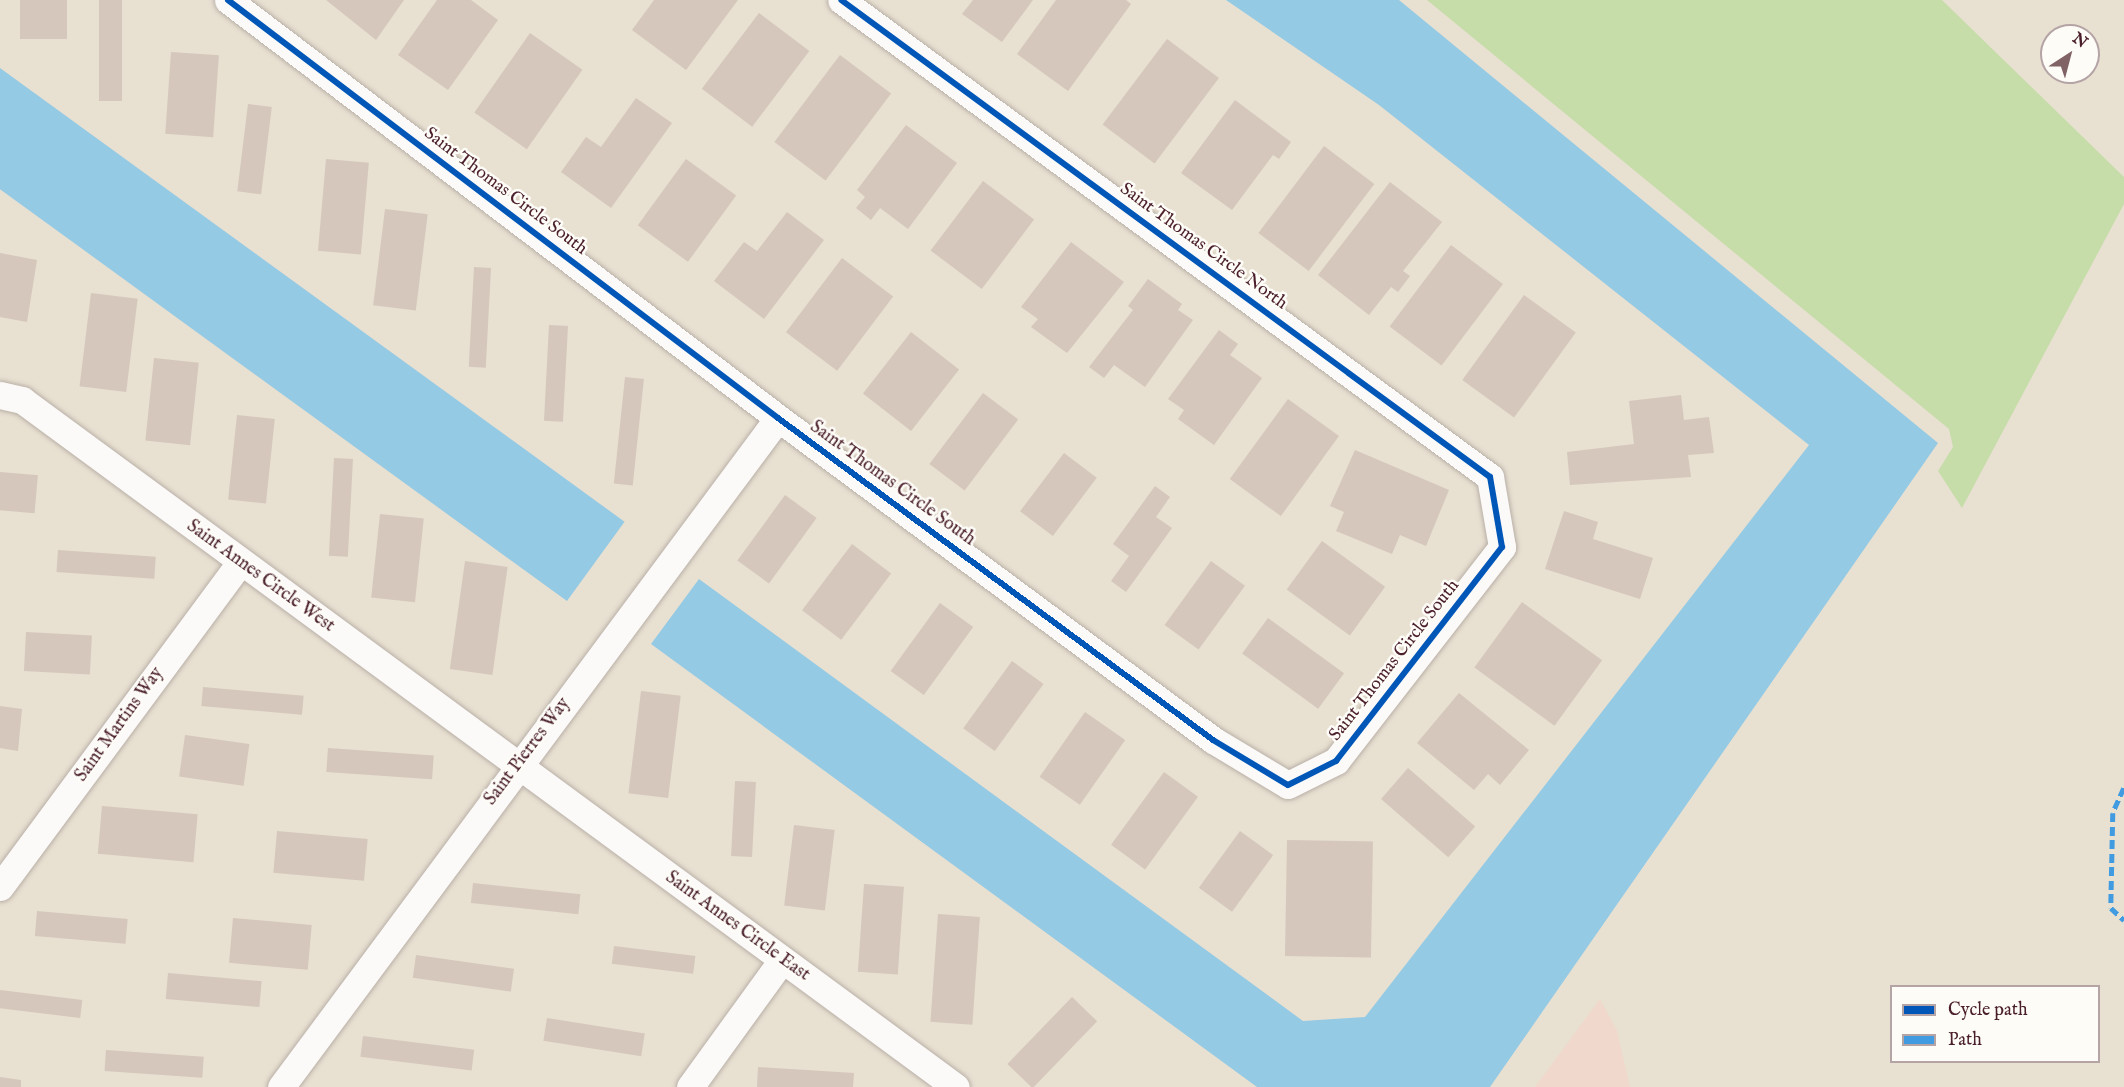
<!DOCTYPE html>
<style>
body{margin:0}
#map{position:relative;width:2124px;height:1087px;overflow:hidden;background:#e8e0d1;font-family:"IM FELL English",serif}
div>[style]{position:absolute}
.built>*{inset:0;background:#f0d8cc}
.green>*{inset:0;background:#c6dda9}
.water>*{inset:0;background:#95cae4;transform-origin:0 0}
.building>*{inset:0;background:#d5c7bb;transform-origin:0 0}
.roads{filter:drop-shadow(0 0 2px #b9b0a8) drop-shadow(0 0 2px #b9b0a8)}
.minor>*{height:27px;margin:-13.5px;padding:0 13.5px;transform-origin:13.5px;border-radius:13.5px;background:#fcfaf8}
.quiet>*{height:4.5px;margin-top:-2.25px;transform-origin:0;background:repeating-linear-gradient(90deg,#409be1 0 9px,transparent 0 13.5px)}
.cycleway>*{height:6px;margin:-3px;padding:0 3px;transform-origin:3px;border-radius:3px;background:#0057b8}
span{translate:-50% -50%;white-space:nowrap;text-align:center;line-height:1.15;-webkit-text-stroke:5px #fdfcf7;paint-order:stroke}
.street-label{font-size:18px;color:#4a1f2b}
.legend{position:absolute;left:1890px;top:985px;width:210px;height:78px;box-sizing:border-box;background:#fdfcf7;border:2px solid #b5a4a5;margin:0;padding:8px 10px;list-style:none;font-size:18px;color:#4a1f2b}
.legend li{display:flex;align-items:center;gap:12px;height:30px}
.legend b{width:30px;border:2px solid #b5a4a5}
.north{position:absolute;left:2040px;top:24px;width:60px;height:60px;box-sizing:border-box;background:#fdfcf7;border:2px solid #b5a4a5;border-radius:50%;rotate:36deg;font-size:16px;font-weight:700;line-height:24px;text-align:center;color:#4a1f2b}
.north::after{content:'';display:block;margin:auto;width:21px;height:27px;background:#816365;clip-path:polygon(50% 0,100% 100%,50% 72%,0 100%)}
</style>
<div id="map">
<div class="built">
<i style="clip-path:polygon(1600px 999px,1617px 1031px,1630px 1087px,1535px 1087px)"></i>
</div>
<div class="green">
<i style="clip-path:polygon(1427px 0,1942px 0,2124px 177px,2124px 204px,1962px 508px,1938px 471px,1953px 447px,1949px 429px)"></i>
</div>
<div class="water">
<i style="clip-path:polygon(1226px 0,1399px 0,1938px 443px,1490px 1087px,1257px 1087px,651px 644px,699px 579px,1303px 1021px,1365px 1017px,1809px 445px,1379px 105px)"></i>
<i style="left:0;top:68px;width:772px;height:98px;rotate:36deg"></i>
</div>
<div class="building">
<i style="left:20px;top:0;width:47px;height:39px"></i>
<i style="left:99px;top:0;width:23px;height:101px"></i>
<i style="clip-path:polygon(326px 0,404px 0,376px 40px)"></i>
<i style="clip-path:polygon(437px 0,471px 0,498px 20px,448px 90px,398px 55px)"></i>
<i style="clip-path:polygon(654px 0,738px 0,686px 70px,632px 30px)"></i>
<i style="clip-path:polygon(973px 0,1033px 0,1002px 42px,962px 14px)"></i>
<i style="clip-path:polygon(1056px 0,1126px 0,1131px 4px,1068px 91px,1017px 54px)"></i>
<i style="left:759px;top:13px;width:63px;height:95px;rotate:37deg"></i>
<i style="left:530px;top:33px;width:64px;height:97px;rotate:35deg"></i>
<i style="left:1167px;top:39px;width:65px;height:107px;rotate:37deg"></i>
<i style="left:171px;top:52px;width:48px;height:82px;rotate:4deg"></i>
<i style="left:840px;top:55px;width:64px;height:109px;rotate:37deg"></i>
<i style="clip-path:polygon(636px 98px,672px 123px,611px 208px,561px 172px,586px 137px,601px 147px)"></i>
<i style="clip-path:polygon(1235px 100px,1291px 142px,1279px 159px,1273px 155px,1232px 210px,1181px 173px)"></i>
<i style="left:248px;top:104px;width:24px;height:88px;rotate:7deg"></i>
<i style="clip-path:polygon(906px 125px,957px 163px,908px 229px,880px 208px,871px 220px,856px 208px,865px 197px,857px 190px)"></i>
<i style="left:1324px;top:146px;width:63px;height:109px;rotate:37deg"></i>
<i style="left:326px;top:159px;width:43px;height:92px;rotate:5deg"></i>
<i style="left:686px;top:159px;width:62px;height:82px;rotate:36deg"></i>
<i style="left:983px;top:181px;width:64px;height:87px;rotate:37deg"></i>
<i style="clip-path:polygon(1390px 182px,1442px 222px,1403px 271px,1410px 276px,1398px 292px,1391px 287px,1369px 315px,1318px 275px)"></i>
<i style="left:385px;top:209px;width:43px;height:97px;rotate:7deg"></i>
<i style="clip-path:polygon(787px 212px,824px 240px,764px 319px,714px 281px,744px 242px,757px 251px)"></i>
<i style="clip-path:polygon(1071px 242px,1124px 282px,1067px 353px,1031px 327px,1038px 319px,1021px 307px)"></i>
<i style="left:1451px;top:245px;width:65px;height:102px;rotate:37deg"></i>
<i style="clip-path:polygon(0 253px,37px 260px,27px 322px,0 317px)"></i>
<i style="left:842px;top:258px;width:64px;height:93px;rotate:37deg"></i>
<i style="left:474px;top:267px;width:17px;height:100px;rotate:3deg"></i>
<i style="clip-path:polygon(1148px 279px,1182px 304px,1178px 310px,1193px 320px,1145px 387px,1114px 365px,1104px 378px,1089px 367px,1133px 310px,1128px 306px)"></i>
<i style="left:91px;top:293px;width:47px;height:94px;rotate:7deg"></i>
<i style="left:1524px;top:295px;width:64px;height:105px;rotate:36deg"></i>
<i style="left:549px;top:325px;width:19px;height:96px;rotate:3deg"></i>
<i style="clip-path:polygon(1219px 330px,1238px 344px,1230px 355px,1262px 378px,1214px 445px,1178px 419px,1184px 410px,1168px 399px)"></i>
<i style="left:911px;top:332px;width:61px;height:78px;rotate:38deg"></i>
<i style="left:154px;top:358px;width:45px;height:83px;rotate:6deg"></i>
<i style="left:625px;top:377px;width:19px;height:107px;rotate:6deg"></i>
<i style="left:983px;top:393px;width:44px;height:89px;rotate:37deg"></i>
<i style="clip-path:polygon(1681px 395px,1684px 420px,1709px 417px,1714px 453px,1688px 455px,1691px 477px,1570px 485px,1567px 452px,1634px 444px,1629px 401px)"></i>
<i style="left:1288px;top:399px;width:63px;height:99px;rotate:36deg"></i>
<i style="left:237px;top:415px;width:38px;height:85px;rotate:6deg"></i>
<i style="clip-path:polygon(1355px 450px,1449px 490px,1426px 546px,1400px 535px,1392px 554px,1336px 531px,1344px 512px,1330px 506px)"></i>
<i style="left:1064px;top:453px;width:41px;height:73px;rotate:37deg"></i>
<i style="left:334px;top:458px;width:19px;height:98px;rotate:3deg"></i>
<i style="left:0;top:472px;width:38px;height:38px;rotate:5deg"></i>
<i style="clip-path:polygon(1155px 486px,1170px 497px,1156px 517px,1172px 528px,1126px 592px,1111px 581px,1129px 556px,1113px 544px)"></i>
<i style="left:785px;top:495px;width:39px;height:81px;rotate:36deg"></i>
<i style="clip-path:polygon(1564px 511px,1598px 522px,1593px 539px,1653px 558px,1640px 599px,1545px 569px)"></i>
<i style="left:380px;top:514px;width:44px;height:84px;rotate:6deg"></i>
<i style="left:1322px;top:541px;width:78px;height:60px;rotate:36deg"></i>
<i style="left:852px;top:544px;width:49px;height:83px;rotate:37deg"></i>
<i style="left:58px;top:550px;width:98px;height:22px;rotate:4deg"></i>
<i style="left:465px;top:561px;width:43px;height:109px;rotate:8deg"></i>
<i style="left:1211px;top:561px;width:42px;height:79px;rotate:36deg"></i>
<i style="left:1522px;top:602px;width:99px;height:81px;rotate:36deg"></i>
<i style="left:940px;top:603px;width:41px;height:84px;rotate:36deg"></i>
<i style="left:1268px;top:618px;width:94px;height:44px;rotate:36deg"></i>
<i style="left:26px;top:632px;width:66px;height:39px;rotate:3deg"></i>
<i style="left:1012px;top:661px;width:39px;height:83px;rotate:36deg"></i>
<i style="left:203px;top:687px;width:101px;height:19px;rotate:5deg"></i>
<i style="left:641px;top:691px;width:40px;height:103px;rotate:7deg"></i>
<i style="clip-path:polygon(1459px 693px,1529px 750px,1500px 785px,1488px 774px,1474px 790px,1417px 743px)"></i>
<i style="clip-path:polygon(0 706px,22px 709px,18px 751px,0 748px)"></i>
<i style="left:1085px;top:712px;width:49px;height:79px;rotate:35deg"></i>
<i style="left:185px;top:735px;width:65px;height:42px;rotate:8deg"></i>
<i style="left:328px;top:748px;width:106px;height:24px;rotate:4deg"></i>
<i style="left:1408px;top:768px;width:89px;height:41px;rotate:41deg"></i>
<i style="left:1164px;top:772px;width:42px;height:90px;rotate:36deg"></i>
<i style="left:735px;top:781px;width:21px;height:75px;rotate:3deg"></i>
<i style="left:102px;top:806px;width:96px;height:48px;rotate:5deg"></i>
<i style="left:794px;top:825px;width:41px;height:81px;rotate:7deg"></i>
<i style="left:277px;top:831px;width:91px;height:42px;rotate:5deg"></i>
<i style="left:1240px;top:831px;width:41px;height:70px;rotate:36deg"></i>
<i style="left:1287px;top:840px;width:86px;height:116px;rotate:1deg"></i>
<i style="left:473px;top:883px;width:108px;height:20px;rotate:6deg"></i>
<i style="left:864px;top:884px;width:40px;height:88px;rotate:4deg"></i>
<i style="left:37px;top:911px;width:91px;height:25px;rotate:5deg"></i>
<i style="left:938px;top:914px;width:42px;height:108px;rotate:4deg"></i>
<i style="left:233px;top:918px;width:79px;height:45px;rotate:5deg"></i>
<i style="left:614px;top:946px;width:82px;height:18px;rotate:7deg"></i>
<i style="left:416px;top:955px;width:99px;height:23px;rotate:8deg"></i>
<i style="left:168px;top:973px;width:94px;height:26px;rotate:5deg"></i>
<i style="left:0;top:990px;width:83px;height:18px;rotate:7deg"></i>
<i style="left:1072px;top:997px;width:35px;height:93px;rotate:44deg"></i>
<i style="left:547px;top:1018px;width:99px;height:23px;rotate:9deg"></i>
<i style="left:363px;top:1036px;width:112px;height:21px;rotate:7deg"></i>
<i style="left:106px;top:1050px;width:98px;height:21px;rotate:4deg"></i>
<i style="clip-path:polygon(758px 1067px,854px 1073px,853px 1087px,757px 1087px)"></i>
<i style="clip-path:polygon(0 1077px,21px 1080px,21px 1087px,0 1087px)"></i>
</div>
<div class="roads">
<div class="minor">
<i style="left:228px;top:0;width:691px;rotate:37.23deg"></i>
<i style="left:778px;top:418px;width:541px;rotate:36.51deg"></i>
<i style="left:1213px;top:740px;width:87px;rotate:31deg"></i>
<i style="left:1288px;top:785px;width:54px;rotate:-26.6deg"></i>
<i style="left:1336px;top:761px;width:271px;rotate:-52.2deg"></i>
<i style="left:1502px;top:547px;width:71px;rotate:-99.7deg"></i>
<i style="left:1490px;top:477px;width:805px;rotate:-143.68deg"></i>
<i style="left:0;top:395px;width:23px;rotate:13deg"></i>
<i style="left:22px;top:400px;width:1159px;rotate:36.34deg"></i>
<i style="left:0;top:887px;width:403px;rotate:-53.5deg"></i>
<i style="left:281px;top:1087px;width:833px;rotate:-53.39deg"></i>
<i style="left:690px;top:1087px;width:157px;rotate:-54.1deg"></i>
</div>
</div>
<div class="quiet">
<i style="left:2124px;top:788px;width:27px;rotate:114deg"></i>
<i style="left:2113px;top:813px;width:95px;rotate:91.2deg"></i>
<i style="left:2111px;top:908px;width:18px;rotate:43deg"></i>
</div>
<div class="cycleway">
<i style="left:228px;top:0;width:691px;rotate:37.23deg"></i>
<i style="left:778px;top:418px;width:541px;rotate:36.51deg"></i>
<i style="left:1213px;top:740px;width:87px;rotate:31deg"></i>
<i style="left:1288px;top:785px;width:54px;rotate:-26.6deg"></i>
<i style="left:1336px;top:761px;width:271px;rotate:-52.2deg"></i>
<i style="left:1502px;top:547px;width:71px;rotate:-99.7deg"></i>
<i style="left:1490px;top:477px;width:805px;rotate:-143.68deg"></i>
</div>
<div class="street-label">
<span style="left:505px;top:192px;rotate:37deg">Saint Thomas Circle South</span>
<span style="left:1203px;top:247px;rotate:36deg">Saint Thomas Circle North</span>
<span style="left:892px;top:484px;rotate:36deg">Saint Thomas Circle South</span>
<span style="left:260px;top:577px;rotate:36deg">Saint Annes Circle West</span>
<span style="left:1395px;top:661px;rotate:-52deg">Saint Thomas Circle South</span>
<span style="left:120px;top:725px;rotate:-54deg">Saint Martins Way</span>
<span style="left:528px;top:752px;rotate:-53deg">Saint Pierres Way</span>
<span style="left:737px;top:927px;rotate:36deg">Saint Annes Circle East</span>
</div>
<ul class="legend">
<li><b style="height:8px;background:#0057b8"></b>Cycle path</li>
<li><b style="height:8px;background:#409be1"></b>Path</li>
</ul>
<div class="north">N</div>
</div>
